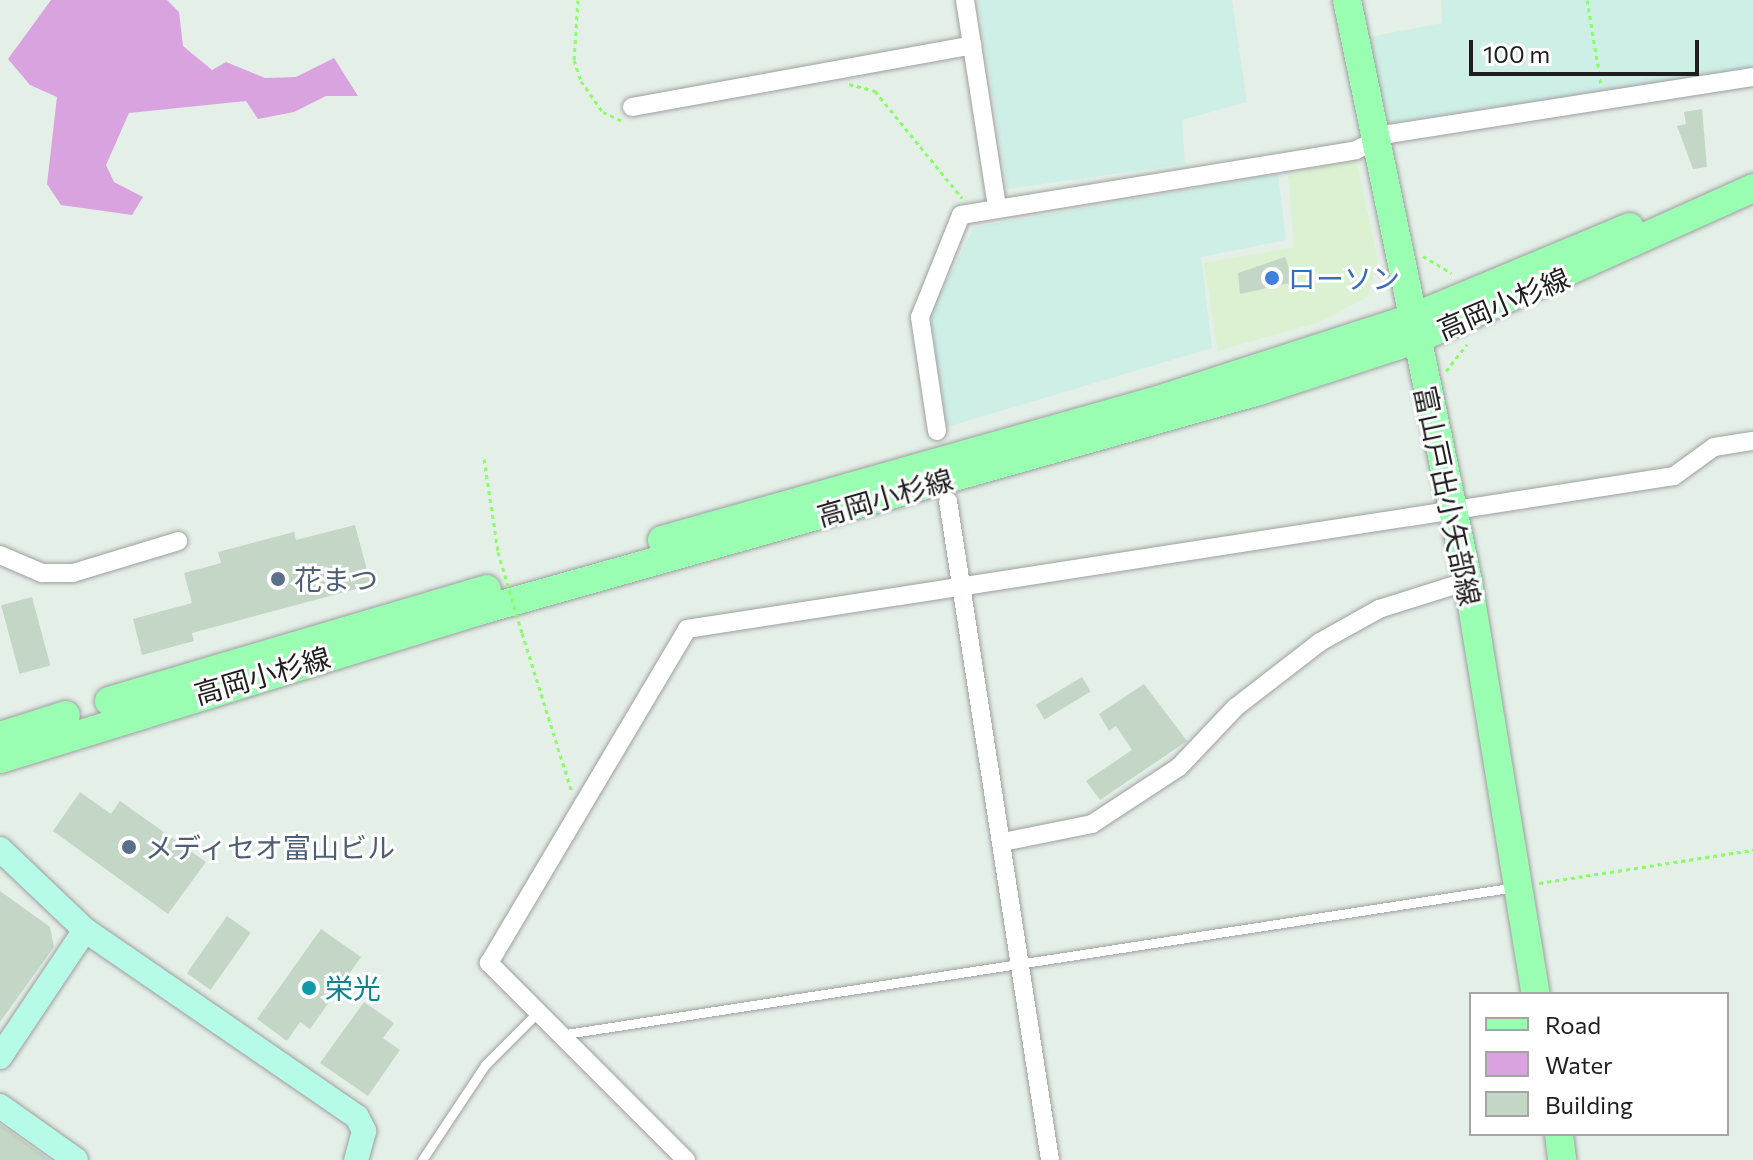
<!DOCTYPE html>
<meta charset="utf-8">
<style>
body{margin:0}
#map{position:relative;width:1753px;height:1160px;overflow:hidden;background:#e4efe8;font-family:Commissioner,"Noto Sans JP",sans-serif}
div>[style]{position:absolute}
.commercial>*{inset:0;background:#dbf1d2}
.farmland>*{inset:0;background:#ceefe6}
.water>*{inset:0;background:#d8a3de}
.building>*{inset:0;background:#c4d6c6;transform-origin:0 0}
.path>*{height:3px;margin-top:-1.5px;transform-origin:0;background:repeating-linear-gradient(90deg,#89fe66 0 4px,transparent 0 8px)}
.roads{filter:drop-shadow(0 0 2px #9f9f9f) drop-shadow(0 0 2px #9f9f9f)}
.lane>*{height:9px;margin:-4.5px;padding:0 4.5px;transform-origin:4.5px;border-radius:4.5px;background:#fff}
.street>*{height:18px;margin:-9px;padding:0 9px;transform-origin:9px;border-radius:9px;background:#fff}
.secondary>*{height:24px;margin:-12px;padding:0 12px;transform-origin:12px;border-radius:12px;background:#b6fbe8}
.primary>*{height:28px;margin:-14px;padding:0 14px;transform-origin:14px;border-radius:14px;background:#9afeb2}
.path-bridge>*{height:3px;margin-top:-1.5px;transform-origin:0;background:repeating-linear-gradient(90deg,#89fe66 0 4px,transparent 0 8px)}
.dots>*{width:22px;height:22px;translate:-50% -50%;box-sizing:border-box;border:4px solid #fff;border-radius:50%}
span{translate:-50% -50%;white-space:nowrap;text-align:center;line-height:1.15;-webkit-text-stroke:6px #fff;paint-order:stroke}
.shop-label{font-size:28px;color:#366cbe}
.left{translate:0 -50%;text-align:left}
.street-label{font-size:28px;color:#1e1e1e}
.service-label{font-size:28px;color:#4e5e75}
.culture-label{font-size:28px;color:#0d838f}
.legend{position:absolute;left:1469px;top:992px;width:260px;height:144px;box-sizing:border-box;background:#fff;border:2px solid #a5a5a5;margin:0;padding:10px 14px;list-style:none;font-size:24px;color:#1e1e1e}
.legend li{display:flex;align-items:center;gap:16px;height:40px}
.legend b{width:40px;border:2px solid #a5a5a5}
.scale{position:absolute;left:1469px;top:40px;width:230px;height:36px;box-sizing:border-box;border:4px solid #1e1e1e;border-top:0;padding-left:10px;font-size:24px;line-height:28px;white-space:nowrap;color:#1e1e1e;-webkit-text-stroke:6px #fff;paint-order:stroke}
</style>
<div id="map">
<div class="commercial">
<i style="clip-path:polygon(1356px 159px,1378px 260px,1368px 297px,1319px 322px,1218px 351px,1204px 263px,1294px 247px,1288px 174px)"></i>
</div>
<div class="farmland">
<i style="clip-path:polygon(978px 0,1232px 0,1247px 102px,1182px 120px,1185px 164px,1007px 189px)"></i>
<i style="clip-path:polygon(1441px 0,1753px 0,1753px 70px,1389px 123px,1369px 37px,1442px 23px)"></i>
<i style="clip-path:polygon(1278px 174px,1286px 240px,1201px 257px,1212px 348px,947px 427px,930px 315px,974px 227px)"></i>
</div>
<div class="water">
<i style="clip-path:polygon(51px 0,167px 0,179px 12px,183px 46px,212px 70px,226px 62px,265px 78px,296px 77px,334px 58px,358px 96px,326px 96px,294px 112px,258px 119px,246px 101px,129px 113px,106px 165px,114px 182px,143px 197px,132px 215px,61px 205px,47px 184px,57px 97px,30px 85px,8px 59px)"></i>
</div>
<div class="building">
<i style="clip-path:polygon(1702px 109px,1707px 167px,1693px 169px,1677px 126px,1686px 124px,1684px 112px)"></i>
<i style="clip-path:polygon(1285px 257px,1294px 282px,1240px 294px,1238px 273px)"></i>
<i style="clip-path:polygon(355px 525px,371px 585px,192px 633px,194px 641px,142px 655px,133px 619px,192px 603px,184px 573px,221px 563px,218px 552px,294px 532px,296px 540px)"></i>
<i style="left:32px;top:597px;width:71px;height:32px;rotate:75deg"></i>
<i style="left:1082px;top:677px;width:17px;height:54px;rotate:59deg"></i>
<i style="clip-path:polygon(1144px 684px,1187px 741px,1100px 800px,1086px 781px,1132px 750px,1116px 726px,1109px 731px,1099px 714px)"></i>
<i style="clip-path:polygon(80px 792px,111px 814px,120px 801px,206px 862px,168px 914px,53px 831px)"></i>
<i style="clip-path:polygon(0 891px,50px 927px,54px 947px,0 1022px)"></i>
<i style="left:227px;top:916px;width:29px;height:70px;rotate:35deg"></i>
<i style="clip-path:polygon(321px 929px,361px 957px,310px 1029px,300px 1022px,287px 1041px,257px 1019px)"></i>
<i style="clip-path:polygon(364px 1002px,394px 1023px,383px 1038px,400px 1050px,368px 1096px,320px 1063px)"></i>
<i style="clip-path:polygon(0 1124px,50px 1160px,0 1160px)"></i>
</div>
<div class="path">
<i style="left:578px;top:0;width:60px;rotate:93.8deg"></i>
<i style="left:574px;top:60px;width:22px;rotate:72deg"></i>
<i style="left:581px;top:81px;width:38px;rotate:55deg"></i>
<i style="left:603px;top:112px;width:23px;rotate:25deg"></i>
<i style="left:1587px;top:0;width:86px;rotate:80.6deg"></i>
<i style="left:849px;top:84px;width:27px;rotate:15deg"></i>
<i style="left:875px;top:91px;width:138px;rotate:50.9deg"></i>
<i style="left:1423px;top:256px;width:33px;rotate:31deg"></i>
<i style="left:1446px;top:371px;width:34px;rotate:-52deg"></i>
<i style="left:484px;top:459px;width:94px;rotate:81.4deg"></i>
<i style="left:522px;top:633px;width:168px;rotate:72.6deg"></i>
<i style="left:1539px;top:883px;width:217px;rotate:-8.8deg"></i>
</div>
<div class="roads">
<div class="lane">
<i style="left:566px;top:1034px;width:961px;rotate:-8.8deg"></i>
<i style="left:422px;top:1160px;width:114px;rotate:-56.4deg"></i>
<i style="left:485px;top:1065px;width:76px;rotate:-45deg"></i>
</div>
<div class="street">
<i style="left:965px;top:0;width:208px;rotate:81.2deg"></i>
<i style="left:632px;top:107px;width:346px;rotate:-10.3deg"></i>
<i style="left:937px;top:431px;width:115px;rotate:-98.5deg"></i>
<i style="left:920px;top:317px;width:110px;rotate:-68.1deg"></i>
<i style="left:961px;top:215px;width:400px;rotate:-9.3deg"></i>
<i style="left:1356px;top:150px;width:37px;rotate:-26deg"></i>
<i style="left:1389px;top:134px;width:368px;rotate:-8.9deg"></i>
<i style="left:948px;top:501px;width:667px;rotate:81.2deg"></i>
<i style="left:0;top:555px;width:46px;rotate:23.2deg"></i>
<i style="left:42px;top:573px;width:31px"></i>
<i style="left:73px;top:573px;width:110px;rotate:-16.9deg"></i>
<i style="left:1003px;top:842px;width:91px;rotate:-11.4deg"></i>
<i style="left:1092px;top:824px;width:104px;rotate:-33.2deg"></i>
<i style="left:1179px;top:767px;width:83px;rotate:-46.5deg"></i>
<i style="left:1236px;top:707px;width:106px;rotate:-37.7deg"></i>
<i style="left:1320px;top:642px;width:68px;rotate:-29.2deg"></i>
<i style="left:1379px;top:609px;width:93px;rotate:-17.5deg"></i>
<i style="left:686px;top:1160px;width:279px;rotate:-135deg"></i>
<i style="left:489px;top:963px;width:388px;rotate:-59.3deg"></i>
<i style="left:687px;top:629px;width:999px;rotate:-8.81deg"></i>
<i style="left:1674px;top:476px;width:49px;rotate:-35.9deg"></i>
<i style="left:1714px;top:447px;width:39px;rotate:-9deg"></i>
</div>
<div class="secondary">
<i style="left:0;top:849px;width:117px;rotate:43.6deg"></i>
<i style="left:85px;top:930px;width:330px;rotate:34.5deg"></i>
<i style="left:357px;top:1117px;width:16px;rotate:63deg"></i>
<i style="left:364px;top:1131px;width:30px;rotate:105deg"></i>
<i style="left:0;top:1057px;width:153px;rotate:-56.2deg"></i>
<i style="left:0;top:1106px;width:93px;rotate:35.4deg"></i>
</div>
<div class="primary">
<i style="left:1347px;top:0;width:593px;rotate:78.24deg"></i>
<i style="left:1468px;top:581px;width:419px;rotate:80.7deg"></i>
<i style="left:662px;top:540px;width:519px;rotate:-15.78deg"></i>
<i style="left:1161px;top:399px;width:261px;rotate:-17.9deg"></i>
<i style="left:1409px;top:319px;width:239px;rotate:-22.6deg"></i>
<i style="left:109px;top:701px;width:394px;rotate:-16.5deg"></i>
<i style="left:0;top:736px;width:69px;rotate:-17.7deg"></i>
<i style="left:0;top:759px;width:501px;rotate:-17.17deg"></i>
<i style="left:479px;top:611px;width:810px;rotate:-15.75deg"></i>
<i style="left:1259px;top:391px;width:164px;rotate:-18.1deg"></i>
<i style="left:1415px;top:340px;width:371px;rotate:-24.2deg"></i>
<i style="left:1559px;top:1134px;width:26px;rotate:83deg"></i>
</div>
</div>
<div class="path-bridge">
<i style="left:498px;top:552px;width:84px;rotate:73.5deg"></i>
</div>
<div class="dots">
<i style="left:1272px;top:278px;background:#3f7fe0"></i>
<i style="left:278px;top:579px;background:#5c6f8a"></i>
<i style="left:129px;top:847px;background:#5c6f8a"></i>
<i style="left:309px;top:988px;background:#0f9aa8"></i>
</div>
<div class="shop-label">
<span class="left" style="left:1288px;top:278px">ローソン</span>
</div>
<div class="street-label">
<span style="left:1503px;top:303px;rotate:-23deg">高岡小杉線</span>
<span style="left:1448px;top:496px;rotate:78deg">富山戸出小矢部線</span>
<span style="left:885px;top:497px;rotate:-16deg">高岡小杉線</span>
<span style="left:262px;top:675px;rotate:-16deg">高岡小杉線</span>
</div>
<div class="service-label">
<span class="left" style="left:294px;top:579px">花まつ</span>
<span class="left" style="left:145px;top:847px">メディセオ富山ビル</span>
</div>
<div class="culture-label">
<span class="left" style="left:325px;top:988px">栄光</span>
</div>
<ul class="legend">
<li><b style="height:10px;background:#9afeb2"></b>Road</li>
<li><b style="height:22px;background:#d8a3de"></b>Water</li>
<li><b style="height:22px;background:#c4d6c6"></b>Building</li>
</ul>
<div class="scale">100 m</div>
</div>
